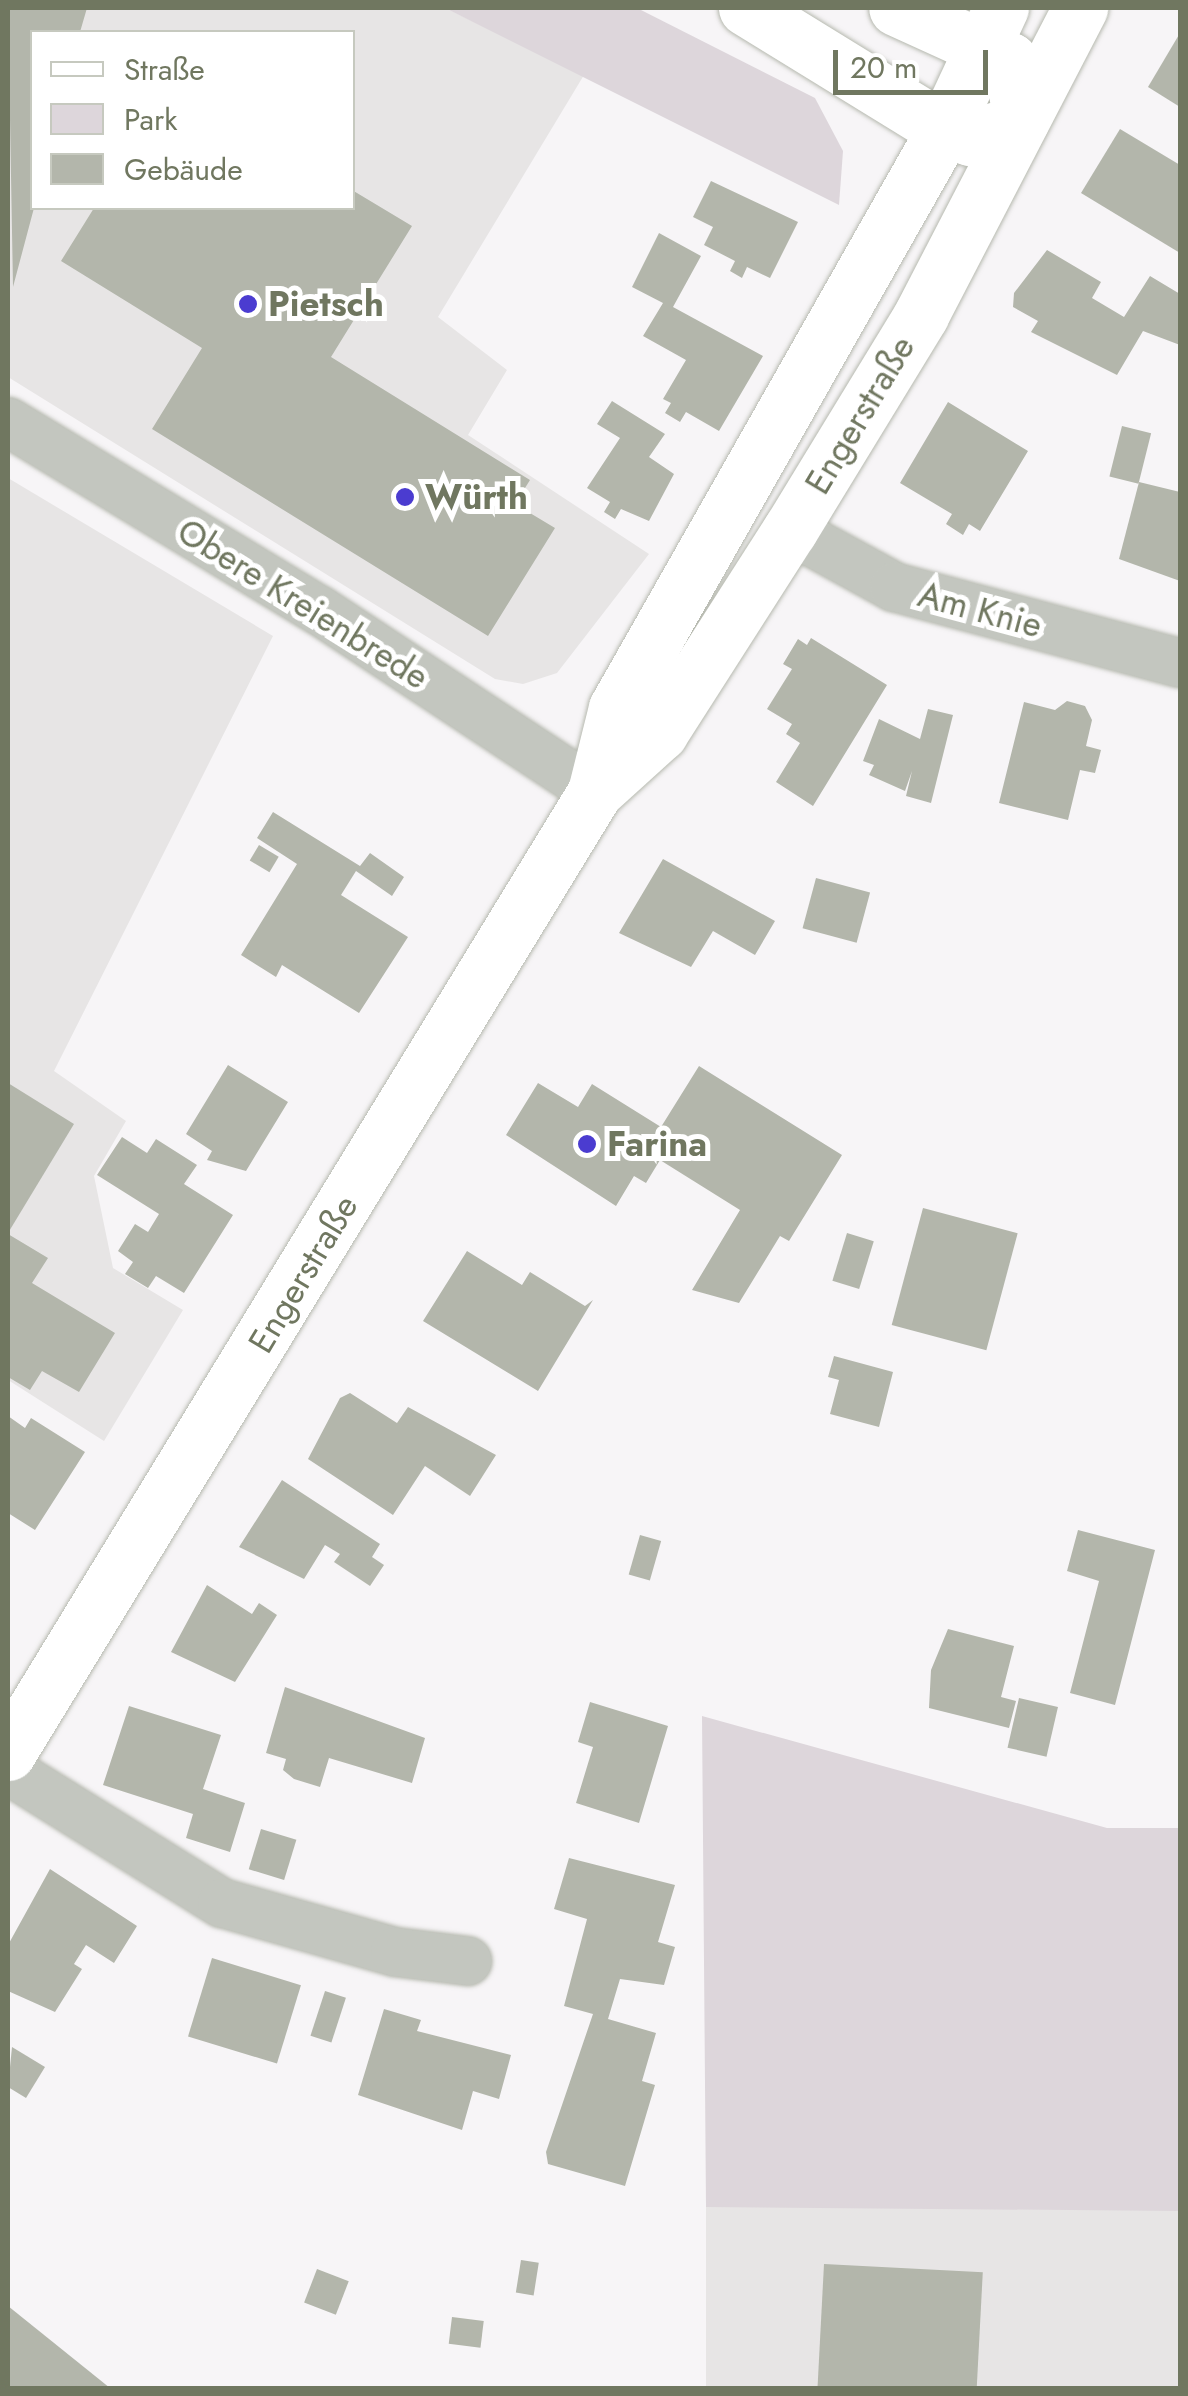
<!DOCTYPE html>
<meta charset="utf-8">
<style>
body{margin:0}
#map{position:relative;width:1188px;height:2396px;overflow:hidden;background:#f7f5f7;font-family:Jost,sans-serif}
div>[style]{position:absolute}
.built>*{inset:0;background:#e7e5e5;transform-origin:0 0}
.green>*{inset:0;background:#ddd6db}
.building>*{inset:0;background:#b3b6ab;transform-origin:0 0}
.roads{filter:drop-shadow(0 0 2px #b6b9af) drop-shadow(0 0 2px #b6b9af)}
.minor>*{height:48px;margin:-24px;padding:0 24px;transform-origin:24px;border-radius:24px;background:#c3c6bf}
.secondary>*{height:55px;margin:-27.5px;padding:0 27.5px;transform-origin:27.5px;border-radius:27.5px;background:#fff}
.trunk>*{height:55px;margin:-27.5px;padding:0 27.5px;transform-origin:27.5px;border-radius:27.5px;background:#fff}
.dots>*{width:28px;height:28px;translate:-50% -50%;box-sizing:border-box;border:5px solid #fff;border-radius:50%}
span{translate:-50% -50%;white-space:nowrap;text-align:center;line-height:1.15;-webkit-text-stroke:10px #fff;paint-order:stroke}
.poi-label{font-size:35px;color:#707760;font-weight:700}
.left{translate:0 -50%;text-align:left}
.street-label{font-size:35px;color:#707760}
.frame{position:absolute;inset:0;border:10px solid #707760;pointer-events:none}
.legend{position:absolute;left:30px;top:30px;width:325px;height:180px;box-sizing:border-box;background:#fff;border:2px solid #c6c9bf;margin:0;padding:12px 18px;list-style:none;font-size:30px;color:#707760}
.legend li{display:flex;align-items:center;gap:20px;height:50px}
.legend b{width:50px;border:2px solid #c6c9bf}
.scale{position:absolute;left:833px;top:50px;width:155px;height:45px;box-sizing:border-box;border:5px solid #707760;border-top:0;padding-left:12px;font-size:30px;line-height:35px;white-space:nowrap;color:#707760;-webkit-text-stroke:8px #fff;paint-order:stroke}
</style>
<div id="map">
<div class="built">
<i style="clip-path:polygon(evenodd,8px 8px,445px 8px,584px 75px,438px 317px,507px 370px,468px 435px,649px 554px,557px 673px,523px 684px,495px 679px,8px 377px,8px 8px,32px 32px,352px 32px,352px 208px,32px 208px,32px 32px)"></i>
<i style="clip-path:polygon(8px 478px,273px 636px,54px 1071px,126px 1121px,94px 1176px,113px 1268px,183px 1310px,104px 1441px,8px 1380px)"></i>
<i style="left:706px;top:2207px;width:474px;height:181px"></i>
</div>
<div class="green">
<i style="clip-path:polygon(445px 8px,637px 8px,815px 98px,843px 151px,839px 205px)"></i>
<i style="clip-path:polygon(702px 1716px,1107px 1828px,1180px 1828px,1180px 2211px,706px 2207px)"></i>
</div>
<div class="building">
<i style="clip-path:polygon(8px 8px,87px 8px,80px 32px,32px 32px,34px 208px,13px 287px)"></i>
<i style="clip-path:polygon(1180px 33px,1180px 107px,1148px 87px)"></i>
<i style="clip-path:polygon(1120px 129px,1180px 165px,1180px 253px,1081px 193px)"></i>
<i style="clip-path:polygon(711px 181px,798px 222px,770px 278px,747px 267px,742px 278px,730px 271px,735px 261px,704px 245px,713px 227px,693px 217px)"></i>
<i style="clip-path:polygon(352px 190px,412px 226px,331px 357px,530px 480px,515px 504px,555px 528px,488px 636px,152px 429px,202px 348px,61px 261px,94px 208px,352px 208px)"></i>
<i style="clip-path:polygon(659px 233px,701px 256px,673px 307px,763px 356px,719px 431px,686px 412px,680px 422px,665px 413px,671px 403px,663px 399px,686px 360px,643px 336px,663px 303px,632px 287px)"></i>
<i style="clip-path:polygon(1047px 250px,1101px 282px,1092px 298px,1124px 317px,1150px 276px,1180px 294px,1180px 345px,1143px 331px,1117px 375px,1031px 332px,1038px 321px,1013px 307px,1014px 293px)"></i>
<i style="clip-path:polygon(612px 401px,665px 434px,649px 457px,674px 474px,649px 521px,621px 509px,615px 519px,604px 512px,610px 502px,587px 488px,620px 438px,597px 424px)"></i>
<i style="clip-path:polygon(948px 402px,1028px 451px,980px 531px,969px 524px,963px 535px,946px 524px,952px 514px,900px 483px)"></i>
<i style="left:1122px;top:426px;width:30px;height:52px;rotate:14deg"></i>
<i style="clip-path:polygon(1139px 482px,1180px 492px,1180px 581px,1119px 559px)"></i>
<i style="clip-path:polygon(811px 638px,887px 685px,813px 806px,776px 782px,800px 743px,786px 734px,792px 724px,767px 709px,792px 669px,783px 664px,798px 639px,807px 645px)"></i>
<i style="clip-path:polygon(1067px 701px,1085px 706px,1092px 720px,1086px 746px,1101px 750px,1095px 773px,1080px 770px,1068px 820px,999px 803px,1024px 702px,1055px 710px)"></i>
<i style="clip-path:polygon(928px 709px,953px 715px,931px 803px,906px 796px,912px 771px,905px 791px,869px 775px,874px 765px,863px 761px,879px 719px,920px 739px)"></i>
<i style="clip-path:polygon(273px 812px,360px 866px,370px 853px,404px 877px,392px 896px,356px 871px,341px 895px,408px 937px,359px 1013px,282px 965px,276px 977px,241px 955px,297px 864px,257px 838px)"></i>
<i style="left:259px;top:845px;width:23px;height:18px;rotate:31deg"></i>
<i style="clip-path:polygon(663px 859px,775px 921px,755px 955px,713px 931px,691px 967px,619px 933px)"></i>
<i style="left:816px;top:878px;width:56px;height:52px;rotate:15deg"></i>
<i style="clip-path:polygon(228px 1065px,288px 1102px,246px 1171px,207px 1160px,212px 1151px,186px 1134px)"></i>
<i style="clip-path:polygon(699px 1066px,842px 1155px,789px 1241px,780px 1236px,739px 1303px,692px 1290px,740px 1210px,660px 1160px,646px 1183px,634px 1176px,616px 1206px,506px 1135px,538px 1083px,578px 1107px,592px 1084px,661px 1127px)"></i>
<i style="clip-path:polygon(8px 1083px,74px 1124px,8px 1233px)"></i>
<i style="clip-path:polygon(122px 1137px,147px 1153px,156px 1139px,197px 1165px,184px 1184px,233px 1215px,184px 1293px,156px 1276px,148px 1288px,125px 1274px,133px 1262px,118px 1251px,135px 1224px,148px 1232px,159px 1214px,97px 1175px)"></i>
<i style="left:923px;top:1208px;width:98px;height:121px;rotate:15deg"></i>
<i style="left:847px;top:1233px;width:28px;height:50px;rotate:17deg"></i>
<i style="clip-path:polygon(8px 1234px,48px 1258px,32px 1283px,115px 1333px,79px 1392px,42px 1371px,30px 1390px,8px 1377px)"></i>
<i style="clip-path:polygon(467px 1251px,522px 1285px,530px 1272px,585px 1306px,593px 1300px,538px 1391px,423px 1321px)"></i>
<i style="clip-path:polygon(834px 1356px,893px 1372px,879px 1427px,830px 1414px,839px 1380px,828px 1377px)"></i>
<i style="clip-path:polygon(350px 1393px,397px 1423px,408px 1407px,496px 1455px,470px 1496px,425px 1466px,393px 1515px,308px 1459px,340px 1398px)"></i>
<i style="clip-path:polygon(8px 1416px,25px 1428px,31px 1418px,85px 1452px,35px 1530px,8px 1513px)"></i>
<i style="clip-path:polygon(282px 1480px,380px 1544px,372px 1557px,384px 1565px,370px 1586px,334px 1562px,340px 1554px,325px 1545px,304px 1579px,239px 1547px)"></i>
<i style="clip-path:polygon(1078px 1530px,1155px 1550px,1115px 1705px,1070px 1693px,1099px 1581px,1067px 1571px)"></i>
<i style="left:640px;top:1535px;width:22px;height:41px;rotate:16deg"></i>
<i style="clip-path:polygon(207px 1585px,252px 1614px,259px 1603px,277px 1615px,235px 1682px,171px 1652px)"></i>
<i style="clip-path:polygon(948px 1629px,1014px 1646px,1001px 1697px,1016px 1701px,1009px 1728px,929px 1708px,931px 1670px)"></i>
<i style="clip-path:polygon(285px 1687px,425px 1738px,412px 1783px,329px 1758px,320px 1787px,294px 1779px,283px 1770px,286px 1759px,266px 1753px)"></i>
<i style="left:1019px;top:1698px;width:40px;height:51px;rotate:13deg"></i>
<i style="clip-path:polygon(590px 1702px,668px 1726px,639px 1823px,576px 1803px,593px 1747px,578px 1742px)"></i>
<i style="clip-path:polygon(129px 1706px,221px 1735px,203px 1789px,245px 1803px,230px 1852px,186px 1838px,193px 1814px,103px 1785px)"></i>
<i style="left:261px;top:1829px;width:37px;height:42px;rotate:17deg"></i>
<i style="clip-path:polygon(569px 1858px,675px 1885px,658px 1942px,675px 1947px,664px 1985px,620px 1979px,608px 2019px,656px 2033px,642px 2081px,655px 2085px,625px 2186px,548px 2164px,546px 2152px,593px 2014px,564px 2006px,587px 1919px,554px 1909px)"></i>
<i style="clip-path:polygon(50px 1869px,137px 1926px,114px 1963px,86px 1945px,74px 1964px,82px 1969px,55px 2012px,8px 1991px,8px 1945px)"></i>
<i style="left:212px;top:1958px;width:93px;height:82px;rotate:17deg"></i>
<i style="left:325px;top:1991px;width:22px;height:47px;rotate:18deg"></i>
<i style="clip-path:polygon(384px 2009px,421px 2020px,417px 2031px,511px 2055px,499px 2099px,473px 2091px,462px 2130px,358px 2095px)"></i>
<i style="clip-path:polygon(12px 2047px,45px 2067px,26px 2098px,8px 2087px)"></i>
<i style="left:521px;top:2260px;width:18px;height:33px;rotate:9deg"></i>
<i style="left:824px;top:2264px;width:159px;height:124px;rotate:3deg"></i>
<i style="left:317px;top:2269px;width:34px;height:36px;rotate:21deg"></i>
<i style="clip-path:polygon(8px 2306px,13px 2310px,110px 2388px,8px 2388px)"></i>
<i style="left:452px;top:2317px;width:32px;height:27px;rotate:7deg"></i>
</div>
<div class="roads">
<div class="minor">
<i style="left:8px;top:422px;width:363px;rotate:31.2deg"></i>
<i style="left:319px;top:610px;width:331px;rotate:33.4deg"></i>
<i style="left:790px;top:530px;width:119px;rotate:28.7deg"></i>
<i style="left:894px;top:587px;width:296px;rotate:14.9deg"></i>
<i style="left:8px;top:1770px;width:252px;rotate:31.9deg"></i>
<i style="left:222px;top:1903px;width:180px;rotate:15.8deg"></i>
<i style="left:395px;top:1952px;width:73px;rotate:7.1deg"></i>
</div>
<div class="secondary">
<i style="left:595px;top:792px;width:87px;rotate:-76deg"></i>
<i style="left:616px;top:708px;width:665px;rotate:-60.43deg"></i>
<i style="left:944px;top:130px;width:135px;rotate:-65deg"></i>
<i style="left:8px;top:1753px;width:1126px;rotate:-58.58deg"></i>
<i style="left:595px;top:792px;width:88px;rotate:-42.2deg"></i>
<i style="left:660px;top:733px;width:241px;rotate:-57.4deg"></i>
<i style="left:790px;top:530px;width:252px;rotate:-58.6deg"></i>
<i style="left:921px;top:315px;width:346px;rotate:-62.6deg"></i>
</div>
<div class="trunk">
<i style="left:746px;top:8px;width:233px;rotate:31.6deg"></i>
<i style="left:944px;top:130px;width:27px;rotate:17deg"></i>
<i style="left:970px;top:138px;width:54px;rotate:-18.4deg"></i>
<i style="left:1021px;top:121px;width:62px;rotate:-100.2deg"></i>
<i style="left:1010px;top:60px;width:125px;rotate:-155.5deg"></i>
</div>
</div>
<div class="dots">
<i style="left:248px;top:304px;background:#4b3cd0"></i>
<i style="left:405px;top:497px;background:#4b3cd0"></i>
<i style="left:587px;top:1144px;background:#4b3cd0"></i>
</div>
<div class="poi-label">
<span class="left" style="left:268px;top:304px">Pietsch</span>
<span class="left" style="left:425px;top:497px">Würth</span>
<span class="left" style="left:607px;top:1144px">Farina</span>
</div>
<div class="street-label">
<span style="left:860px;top:415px;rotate:-59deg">Engerstraße</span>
<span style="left:303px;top:604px;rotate:32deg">Obere Kreienbrede</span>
<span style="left:980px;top:610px;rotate:15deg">Am Knie</span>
<span style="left:303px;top:1274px;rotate:-59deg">Engerstraße</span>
</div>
<div class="frame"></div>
<ul class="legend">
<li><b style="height:12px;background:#fff"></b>Straße</li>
<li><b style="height:28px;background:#ddd6db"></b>Park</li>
<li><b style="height:28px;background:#b3b6ab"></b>Gebäude</li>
</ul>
<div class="scale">20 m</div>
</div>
